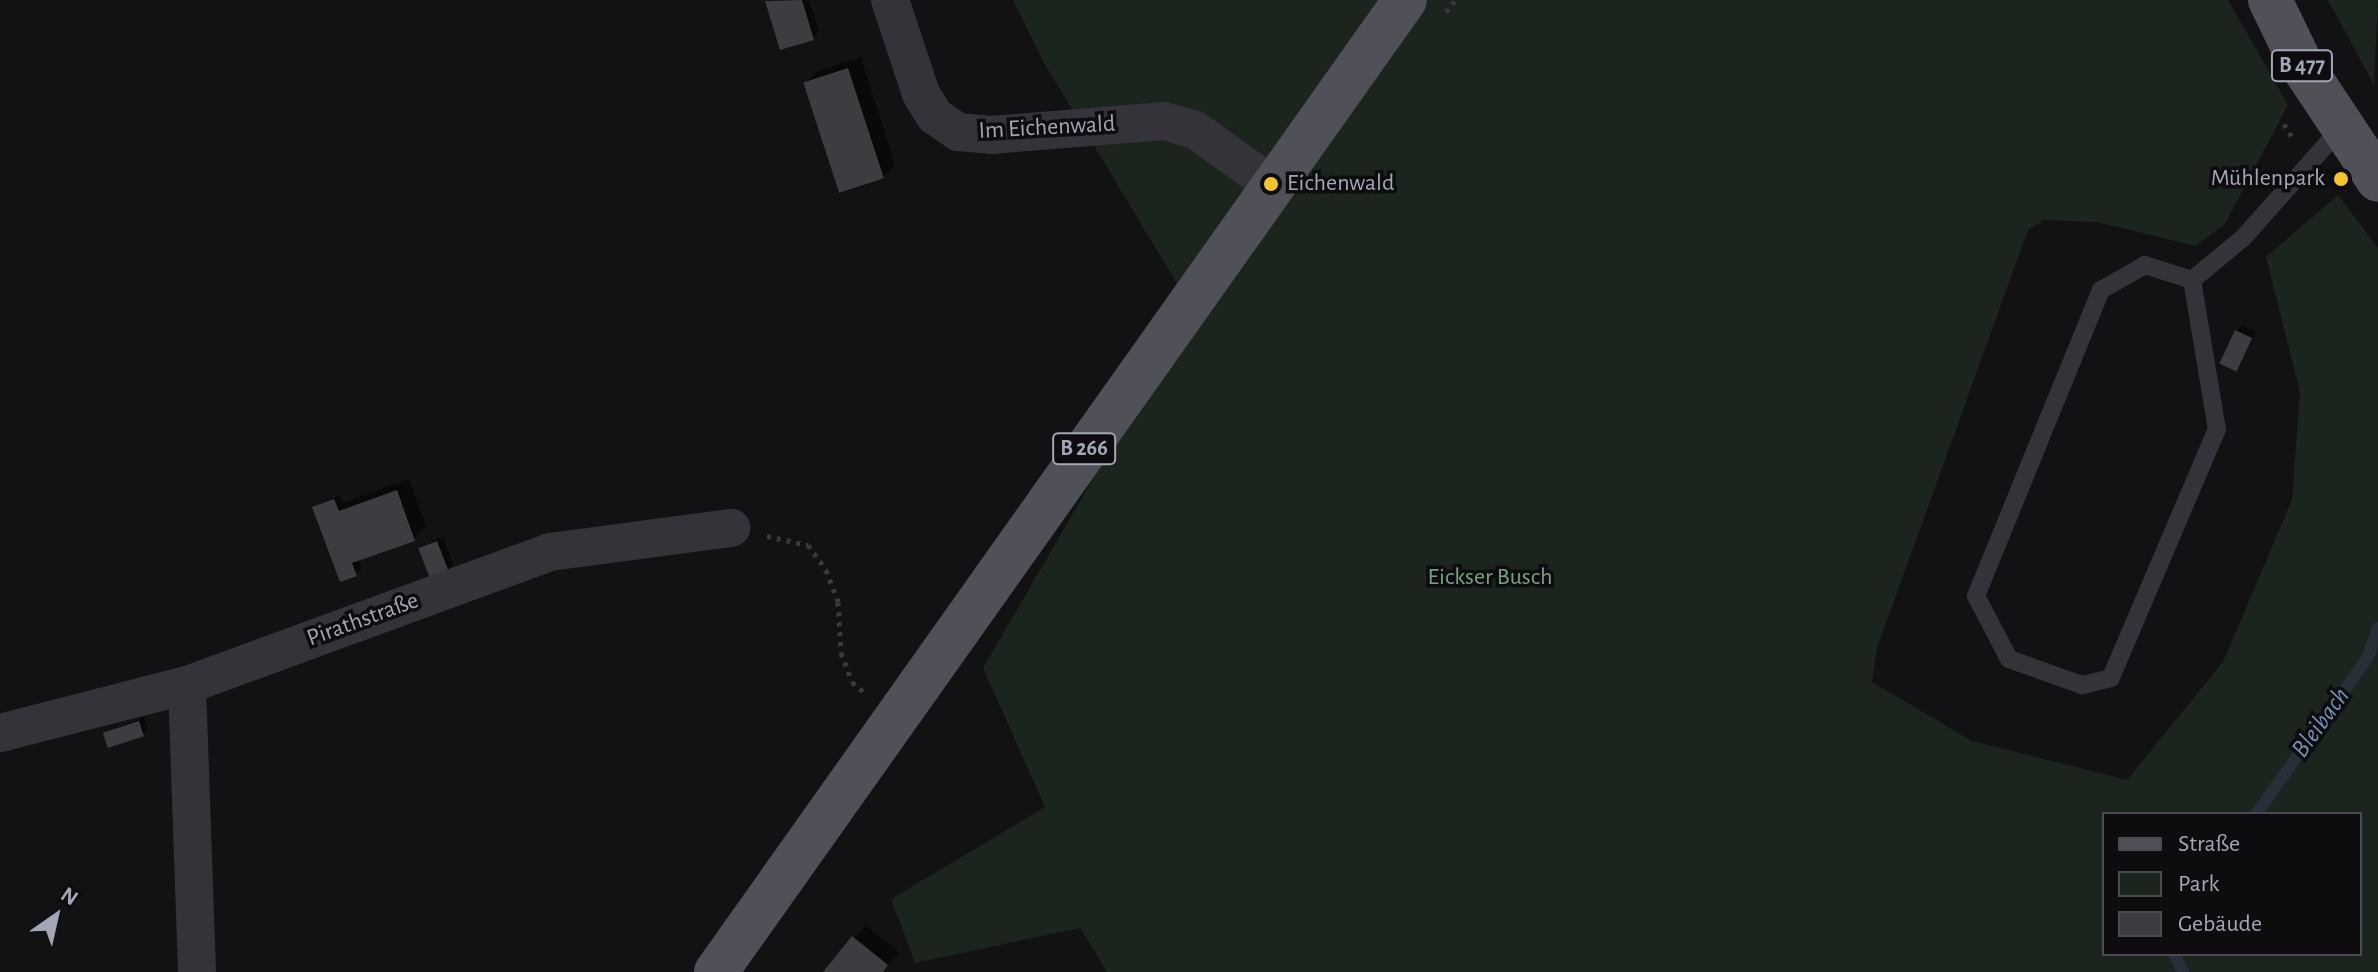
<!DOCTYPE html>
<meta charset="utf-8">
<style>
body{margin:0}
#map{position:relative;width:2378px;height:972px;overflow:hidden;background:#121214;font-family:"Alegreya Sans",sans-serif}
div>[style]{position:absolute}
.green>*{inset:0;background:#1c241e}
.shadow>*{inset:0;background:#0007}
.stream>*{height:12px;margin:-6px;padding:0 6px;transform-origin:6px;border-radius:6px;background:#282f38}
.building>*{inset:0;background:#3c3c41;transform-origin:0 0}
.path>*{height:5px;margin-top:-2.5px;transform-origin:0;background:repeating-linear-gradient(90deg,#393a40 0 4px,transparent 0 10px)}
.lane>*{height:18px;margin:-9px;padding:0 9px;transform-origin:9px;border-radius:9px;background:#333339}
.street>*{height:38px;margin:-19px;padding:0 19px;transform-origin:19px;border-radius:19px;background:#333339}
.primary>*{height:44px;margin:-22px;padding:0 22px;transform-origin:22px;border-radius:22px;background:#4f5058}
.dots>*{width:22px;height:22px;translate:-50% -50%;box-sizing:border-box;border:4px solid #0d0d0f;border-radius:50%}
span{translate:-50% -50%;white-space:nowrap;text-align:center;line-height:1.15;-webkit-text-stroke:7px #0d0d0f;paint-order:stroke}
.shield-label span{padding:2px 6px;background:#0d0d0f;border:2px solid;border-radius:6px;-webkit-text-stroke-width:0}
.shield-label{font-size:22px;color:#a3a7b5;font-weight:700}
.street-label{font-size:24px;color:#a3a7b5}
.poi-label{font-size:24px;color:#a3a7b5}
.right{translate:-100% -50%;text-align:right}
.left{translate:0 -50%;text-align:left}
.park-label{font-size:24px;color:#79a17f}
.water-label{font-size:26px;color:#7892b2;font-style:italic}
.legend{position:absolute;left:2102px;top:812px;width:260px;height:144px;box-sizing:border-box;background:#0d0d0f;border:2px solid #494b51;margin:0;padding:10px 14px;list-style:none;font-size:24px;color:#a3a7b5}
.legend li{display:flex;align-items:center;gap:16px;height:40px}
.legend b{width:40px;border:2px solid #494b51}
.north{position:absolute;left:16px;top:876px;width:80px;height:80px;-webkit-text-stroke:6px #0d0d0f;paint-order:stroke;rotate:34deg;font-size:22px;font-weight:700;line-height:32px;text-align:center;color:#a3a7b5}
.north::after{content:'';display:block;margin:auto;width:28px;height:36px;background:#a3a7b5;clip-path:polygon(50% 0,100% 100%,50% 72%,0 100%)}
</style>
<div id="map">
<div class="green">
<i style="clip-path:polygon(evenodd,1013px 0,2228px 0,2288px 105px,2225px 224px,2195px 246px,2097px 222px,2044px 220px,2028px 230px,1877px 648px,1872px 682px,1972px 741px,2127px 780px,2223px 662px,2292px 500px,2300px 392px,2266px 257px,2338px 195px,2378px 248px,2378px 972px,1107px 972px,1080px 928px,915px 963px,891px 899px,1045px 807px,983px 668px,1192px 309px,1043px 61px,1013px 0,2104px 814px,2360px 814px,2360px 954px,2104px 954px,2104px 814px)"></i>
<i style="clip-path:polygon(2328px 0,2378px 0,2374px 85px)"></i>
</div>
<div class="shadow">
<i style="clip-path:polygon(768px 0,809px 0,819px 32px,813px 38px)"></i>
<i style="clip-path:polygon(861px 57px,895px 165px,882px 178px,805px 83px,818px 71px)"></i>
<i style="clip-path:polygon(2242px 326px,2256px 332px,2238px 368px,2236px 331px)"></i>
<i style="clip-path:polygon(409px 479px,426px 526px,413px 539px,358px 559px,362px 568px,356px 574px,315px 507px,340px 495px,343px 503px)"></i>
<i style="clip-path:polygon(443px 536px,453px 565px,448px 571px,420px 548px)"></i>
<i style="clip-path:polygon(144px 717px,148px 729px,143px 734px,106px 733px)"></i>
<i style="clip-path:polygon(866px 925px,899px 952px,883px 972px,823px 972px)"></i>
</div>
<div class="stream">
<i style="left:2256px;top:814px;width:193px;rotate:-54.5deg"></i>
<i style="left:2368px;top:657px;width:31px;rotate:-71deg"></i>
<i style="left:2174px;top:954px;width:20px;rotate:63deg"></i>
</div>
<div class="building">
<i style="clip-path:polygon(802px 0,814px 40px,780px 50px,765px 1px)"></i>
<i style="left:848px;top:68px;width:116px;height:47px;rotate:72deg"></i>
<i style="left:2235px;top:330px;width:19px;height:37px;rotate:25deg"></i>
<i style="clip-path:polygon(397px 490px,415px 541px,352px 563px,357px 576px,340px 582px,312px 507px,334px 499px,339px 511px)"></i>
<i style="left:437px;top:541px;width:33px;height:20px;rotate:69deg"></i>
<i style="left:139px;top:721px;width:16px;height:38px;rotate:72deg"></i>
<i style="clip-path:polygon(852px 936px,888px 965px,883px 972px,823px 972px)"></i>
</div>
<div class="path">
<i style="left:1446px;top:12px;width:15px;rotate:-53deg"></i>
<i style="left:2284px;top:124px;width:19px;rotate:58deg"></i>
<i style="left:767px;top:536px;width:42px;rotate:12.4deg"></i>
<i style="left:808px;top:545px;width:31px;rotate:54deg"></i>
<i style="left:826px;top:570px;width:34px;rotate:69deg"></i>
<i style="left:838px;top:602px;width:51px;rotate:86.6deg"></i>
<i style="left:841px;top:653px;width:31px;rotate:69deg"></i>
<i style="left:852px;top:682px;width:17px;rotate:40deg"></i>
</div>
<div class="lane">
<i style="left:2145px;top:265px;width:49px;rotate:17.7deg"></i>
<i style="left:2192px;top:280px;width:151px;rotate:80.5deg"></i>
<i style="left:2217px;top:429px;width:271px;rotate:113.1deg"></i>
<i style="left:2111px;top:678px;width:30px;rotate:166deg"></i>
<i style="left:2082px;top:685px;width:77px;rotate:-160.4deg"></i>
<i style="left:2009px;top:659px;width:71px;rotate:-117.6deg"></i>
<i style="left:1976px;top:596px;width:331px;rotate:-67.8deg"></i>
<i style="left:2101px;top:290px;width:51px;rotate:-29.6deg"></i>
<i style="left:2192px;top:280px;width:66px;rotate:-39.5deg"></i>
<i style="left:2243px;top:238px;width:146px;rotate:-48.3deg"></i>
</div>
<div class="street">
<i style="left:890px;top:0;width:99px;rotate:71.7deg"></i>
<i style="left:921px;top:94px;width:26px;rotate:58deg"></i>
<i style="left:935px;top:116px;width:28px;rotate:35deg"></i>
<i style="left:958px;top:132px;width:33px;rotate:5deg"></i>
<i style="left:991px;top:135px;width:174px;rotate:-4.6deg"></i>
<i style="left:1164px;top:121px;width:32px;rotate:16deg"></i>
<i style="left:1195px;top:130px;width:93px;rotate:35.4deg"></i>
<i style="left:187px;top:685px;width:287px;rotate:88deg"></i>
<i style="left:0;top:733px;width:193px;rotate:-14.4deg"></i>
<i style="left:187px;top:685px;width:387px;rotate:-20.1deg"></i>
<i style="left:550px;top:552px;width:183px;rotate:-7.6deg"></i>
</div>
<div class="primary">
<i style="left:2270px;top:0;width:71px;rotate:64.2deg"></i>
<i style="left:2301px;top:64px;width:139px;rotate:56.4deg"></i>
<i style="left:716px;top:972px;width:1191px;rotate:-54.67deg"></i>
</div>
<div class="dots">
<i style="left:2341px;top:179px;background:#f8c326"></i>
<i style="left:1271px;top:184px;background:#f8c326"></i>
</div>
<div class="shield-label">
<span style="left:2302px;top:66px">B 477</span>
<span style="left:1084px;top:449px">B 266</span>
</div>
<div class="street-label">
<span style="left:1047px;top:128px;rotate:-3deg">Im Eichenwald</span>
<span style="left:363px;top:620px;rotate:-20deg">Pirathstraße</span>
</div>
<div class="poi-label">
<span class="right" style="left:2325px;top:179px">Mühlenpark</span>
<span class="left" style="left:1287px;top:184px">Eichenwald</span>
</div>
<div class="park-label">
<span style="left:1490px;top:578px">Eickser Busch</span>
</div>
<div class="water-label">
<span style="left:2321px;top:723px;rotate:-54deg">Bleibach</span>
</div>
<ul class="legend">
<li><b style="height:10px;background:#4f5058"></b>Straße</li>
<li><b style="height:22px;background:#1c241e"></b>Park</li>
<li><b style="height:22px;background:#3c3c41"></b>Gebäude</li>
</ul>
<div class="north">N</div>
</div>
